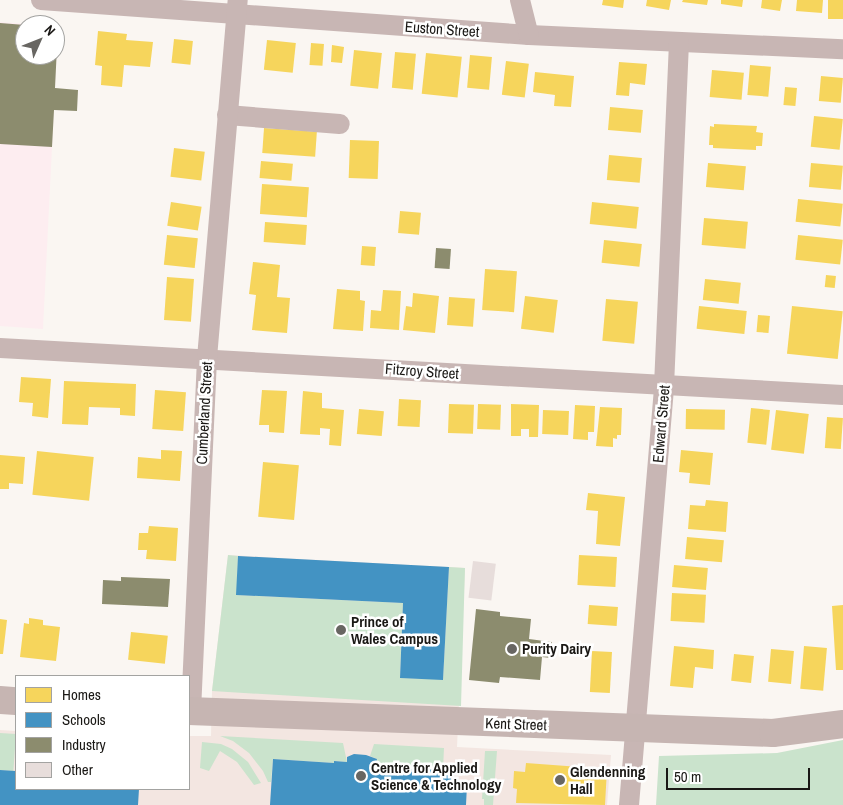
<!DOCTYPE html>
<style>
body{margin:0}
#map{position:relative;width:843px;height:805px;overflow:hidden;background:#faf6f2;font-family:"Archivo Narrow",sans-serif}
div>[style]{position:absolute}
.industrial>*{inset:0;background:#fdedf0}
.education>*{inset:0;background:#f3e6e1}
.green>*{inset:0;background:#cae3cc;transform-origin:0 0}
.homes>*{inset:0;background:#f6d55c;transform-origin:0 0}
.schools>*{inset:0;background:#4393c3}
.industry>*{inset:0;background:#8c8c6e;transform-origin:0 0}
.building>*{inset:0;background:#e7dddb;transform-origin:0 0}
.street>*{height:20px;margin:-10px;padding:0 10px;transform-origin:10px;border-radius:10px;background:#c8b6b4}
.secondary>*{height:28px;margin:-14px;padding:0 14px;transform-origin:14px;border-radius:14px;background:#c6b5b2}
.dots>*{width:14px;height:14px;translate:-50% -50%;box-sizing:border-box;border:2px solid #fff;border-radius:50%}
span{translate:-50% -50%;white-space:nowrap;text-align:center;line-height:1.15;-webkit-text-stroke:5px #fff;paint-order:stroke}
.street-label{font-size:15px;color:#1a1815}
.poi-label{font-size:15px;color:#1a1815;font-weight:700}
.left{translate:0 -50%;text-align:left}
.legend{position:absolute;left:15px;top:675px;width:175px;height:115px;box-sizing:border-box;background:#fff;border:1px solid #a3a3a1;margin:0;padding:6px 9px;list-style:none;font-size:15px;color:#1a1815}
.legend li{display:flex;align-items:center;gap:10px;height:25px}
.legend b{width:25px;border:1px solid #a3a3a1}
.north{position:absolute;left:15px;top:15px;width:50px;height:50px;box-sizing:border-box;background:#fff;border:1px solid #a3a3a1;border-radius:50%;rotate:46deg;font-size:14px;font-weight:700;line-height:20px;text-align:center;color:#1a1815}
.north::after{content:'';display:block;margin:auto;width:18px;height:22px;background:#686662;clip-path:polygon(50% 0,100% 100%,50% 72%,0 100%)}
.scale{position:absolute;left:666px;top:768px;width:144px;height:22px;box-sizing:border-box;border:2px solid #1a1815;border-top:0;padding-left:6px;font-size:15px;line-height:18px;white-space:nowrap;color:#1a1815;-webkit-text-stroke:4px #fff;paint-order:stroke}
</style>
<div id="map">
<div class="industrial">
<i style="clip-path:polygon(0 22px,40px 25px,25px 25px,25px 55px,55px 55px,55px 26px,58px 26px,43px 329px,0 326px)"></i>
</div>
<div class="education">
<i style="clip-path:polygon(228px 555px,465px 568px,457px 747px,611px 755px,607px 805px,0 805px,0 730px,16px 731px,16px 789px,189px 789px,189px 736px,211px 736px,212px 691px)"></i>
</div>
<div class="green">
<i style="clip-path:polygon(228px 555px,238px 556px,237px 595px,403px 603px,400px 678px,443px 679px,449px 567px,465px 568px,461px 706px,212px 691px)"></i>
<i style="left:0;top:733px;width:16px;height:37px;rotate:4deg"></i>
<i style="clip-path:polygon(220px 736px,343px 743px,347px 762px,334px 761px,334px 763px,273px 759px,271px 782px,268px 782px,263px 771px,249px 753px,233px 741px)"></i>
<i style="clip-path:polygon(843px 740px,843px 805px,656px 805px,659px 756px,777px 753px)"></i>
<i style="clip-path:polygon(202px 742px,221px 744px,232px 749px,248px 762px,261px 783px,254px 785px,237px 762px,220px 751px,209px 771px,200px 768px)"></i>
<i style="clip-path:polygon(374px 744px,444px 748px,443px 770px,376px 764px,377px 759px,370px 756px)"></i>
<i style="clip-path:polygon(485px 751px,497px 751px,493px 805px,484px 805px,484px 799px,482px 799px)"></i>
</div>
<div class="homes">
<i style="clip-path:polygon(603px 0,624px 0,623px 8px,602px 5px)"></i>
<i style="clip-path:polygon(647px 0,671px 0,669px 10px,646px 6px)"></i>
<i style="clip-path:polygon(683px 0,708px 0,707px 5px,682px 2px)"></i>
<i style="clip-path:polygon(721px 0,743px 0,742px 7px,721px 4px)"></i>
<i style="clip-path:polygon(762px 0,782px 0,780px 11px,761px 8px)"></i>
<i style="clip-path:polygon(797px 0,823px 0,822px 13px,796px 11px)"></i>
<i style="left:828px;top:0;width:15px;height:19px"></i>
<i style="clip-path:polygon(98px 31px,127px 34px,126px 40px,153px 42px,150px 67px,124px 65px,122px 87px,101px 85px,102px 66px,95px 65px)"></i>
<i style="left:174px;top:39px;width:19px;height:24px;rotate:6deg"></i>
<i style="left:267px;top:40px;width:29px;height:30px;rotate:6deg"></i>
<i style="left:311px;top:43px;width:13px;height:22px;rotate:4deg"></i>
<i style="clip-path:polygon(332px 45px,344px 47px,342px 63px,331px 62px)"></i>
<i style="left:354px;top:50px;width:28px;height:36px;rotate:6deg"></i>
<i style="left:395px;top:52px;width:21px;height:36px;rotate:5deg"></i>
<i style="left:426px;top:53px;width:36px;height:41px;rotate:6deg"></i>
<i style="left:470px;top:55px;width:22px;height:33px;rotate:5deg"></i>
<i style="left:506px;top:61px;width:23px;height:34px;rotate:7deg"></i>
<i style="clip-path:polygon(619px 62px,647px 64px,645px 85px,630px 83px,629px 96px,616px 95px)"></i>
<i style="left:750px;top:65px;width:21px;height:30px;rotate:5deg"></i>
<i style="left:712px;top:70px;width:32px;height:27px;rotate:5deg"></i>
<i style="clip-path:polygon(535px 72px,574px 76px,571px 107px,554px 106px,555px 95px,533px 92px)"></i>
<i style="left:821px;top:76px;width:22px;height:25px;rotate:5deg"></i>
<i style="left:785px;top:87px;width:12px;height:18px;rotate:5deg"></i>
<i style="left:610px;top:107px;width:33px;height:23px;rotate:5deg"></i>
<i style="left:814px;top:116px;width:29px;height:31px;rotate:6deg"></i>
<i style="clip-path:polygon(714px 124px,757px 126px,756px 132px,763px 133px,762px 146px,756px 146px,756px 150px,713px 148px,713px 145px,709px 145px,710px 126px,714px 127px)"></i>
<i style="left:264px;top:128px;width:53px;height:25px;rotate:4deg"></i>
<i style="left:350px;top:140px;width:29px;height:38px;rotate:2deg"></i>
<i style="left:174px;top:148px;width:31px;height:29px;rotate:7deg"></i>
<i style="left:609px;top:155px;width:33px;height:25px;rotate:5deg"></i>
<i style="left:261px;top:161px;width:32px;height:17px;rotate:5deg"></i>
<i style="left:708px;top:163px;width:38px;height:24px;rotate:5deg"></i>
<i style="left:811px;top:163px;width:32px;height:24px;rotate:5deg"></i>
<i style="left:262px;top:184px;width:47px;height:30px;rotate:4deg"></i>
<i style="left:798px;top:199px;width:45px;height:23px;rotate:6deg"></i>
<i style="left:171px;top:202px;width:31px;height:24px;rotate:9deg"></i>
<i style="left:592px;top:202px;width:47px;height:22px;rotate:6deg"></i>
<i style="left:400px;top:211px;width:21px;height:22px;rotate:5deg"></i>
<i style="left:704px;top:218px;width:44px;height:27px;rotate:5deg"></i>
<i style="left:265px;top:222px;width:42px;height:20px;rotate:4deg"></i>
<i style="left:167px;top:235px;width:31px;height:30px;rotate:6deg"></i>
<i style="left:798px;top:235px;width:45px;height:25px;rotate:6deg"></i>
<i style="left:604px;top:240px;width:38px;height:23px;rotate:6deg"></i>
<i style="left:362px;top:246px;width:14px;height:19px;rotate:4deg"></i>
<i style="clip-path:polygon(253px 262px,280px 265px,277px 297px,290px 298px,287px 333px,252px 330px,256px 295px,249px 294px)"></i>
<i style="left:485px;top:269px;width:32px;height:41px;rotate:4deg"></i>
<i style="left:826px;top:275px;width:10px;height:12px;rotate:6deg"></i>
<i style="left:167px;top:277px;width:27px;height:43px;rotate:4deg"></i>
<i style="left:705px;top:279px;width:36px;height:21px;rotate:6deg"></i>
<i style="clip-path:polygon(337px 289px,360px 291px,360px 300px,365px 301px,363px 331px,333px 329px)"></i>
<i style="clip-path:polygon(383px 290px,401px 291px,399px 330px,370px 328px,371px 310px,381px 311px)"></i>
<i style="clip-path:polygon(413px 293px,439px 296px,435px 333px,403px 330px,406px 306px,412px 307px)"></i>
<i style="left:525px;top:296px;width:33px;height:33px;rotate:7deg"></i>
<i style="left:449px;top:297px;width:26px;height:28px;rotate:4deg"></i>
<i style="left:606px;top:299px;width:32px;height:42px;rotate:5deg"></i>
<i style="left:699px;top:306px;width:48px;height:23px;rotate:6deg"></i>
<i style="left:792px;top:306px;width:51px;height:48px;rotate:6deg"></i>
<i style="left:758px;top:315px;width:12px;height:17px;rotate:5deg"></i>
<i style="clip-path:polygon(21px 377px,51px 379px,48px 418px,32px 416px,33px 403px,19px 402px)"></i>
<i style="clip-path:polygon(64px 381px,136px 384px,135px 416px,120px 415px,120px 408px,89px 407px,88px 425px,62px 424px)"></i>
<i style="left:155px;top:390px;width:31px;height:39px;rotate:4deg"></i>
<i style="clip-path:polygon(262px 390px,287px 391px,284px 433px,269px 432px,269px 425px,259px 425px)"></i>
<i style="clip-path:polygon(303px 391px,322px 393px,322px 408px,344px 410px,341px 446px,329px 445px,330px 429px,320px 428px,320px 435px,300px 434px)"></i>
<i style="left:399px;top:399px;width:22px;height:27px;rotate:3deg"></i>
<i style="left:449px;top:404px;width:25px;height:29px;rotate:2deg"></i>
<i style="left:478px;top:404px;width:23px;height:25px;rotate:2deg"></i>
<i style="clip-path:polygon(511px 404px,539px 405px,538px 437px,529px 437px,529px 429px,521px 429px,521px 436px,511px 436px)"></i>
<i style="clip-path:polygon(575px 405px,595px 406px,594px 432px,588px 432px,588px 440px,573px 439px)"></i>
<i style="clip-path:polygon(600px 407px,622px 408px,621px 435px,617px 435px,617px 439px,613px 438px,613px 447px,596px 446px)"></i>
<i style="left:751px;top:408px;width:19px;height:35px;rotate:6deg"></i>
<i style="left:359px;top:409px;width:25px;height:25px;rotate:5deg"></i>
<i style="left:686px;top:409px;width:39px;height:20px;rotate:1deg"></i>
<i style="left:543px;top:410px;width:26px;height:24px;rotate:2deg"></i>
<i style="left:776px;top:410px;width:33px;height:40px;rotate:7deg"></i>
<i style="left:827px;top:417px;width:16px;height:31px;rotate:4deg"></i>
<i style="clip-path:polygon(161px 450px,182px 451px,180px 481px,137px 478px,138px 457px,161px 459px)"></i>
<i style="clip-path:polygon(681px 450px,713px 453px,710px 485px,689px 483px,690px 473px,679px 472px)"></i>
<i style="left:37px;top:451px;width:57px;height:44px;rotate:6deg"></i>
<i style="clip-path:polygon(0 455px,25px 457px,23px 484px,9px 483px,9px 489px,0 489px)"></i>
<i style="left:263px;top:462px;width:36px;height:55px;rotate:5deg"></i>
<i style="clip-path:polygon(588px 493px,625px 497px,620px 546px,596px 544px,598px 511px,586px 510px)"></i>
<i style="clip-path:polygon(706px 500px,728px 502px,726px 532px,688px 529px,690px 505px,705px 506px)"></i>
<i style="clip-path:polygon(149px 526px,178px 528px,176px 561px,146px 559px,147px 550px,138px 550px,139px 533px,148px 533px)"></i>
<i style="left:687px;top:537px;width:37px;height:22px;rotate:5deg"></i>
<i style="left:579px;top:555px;width:38px;height:30px;rotate:3deg"></i>
<i style="left:674px;top:565px;width:34px;height:22px;rotate:5deg"></i>
<i style="left:672px;top:593px;width:34px;height:28px;rotate:3deg"></i>
<i style="left:589px;top:605px;width:29px;height:19px;rotate:4deg"></i>
<i style="clip-path:polygon(843px 605px,843px 670px,836px 670px,832px 606px)"></i>
<i style="clip-path:polygon(29px 618px,43px 620px,43px 625px,60px 627px,56px 661px,20px 657px,24px 623px,29px 624px)"></i>
<i style="clip-path:polygon(0 619px,7px 620px,3px 654px,0 654px)"></i>
<i style="left:131px;top:632px;width:37px;height:28px;rotate:6deg"></i>
<i style="clip-path:polygon(674px 646px,714px 650px,713px 669px,695px 667px,693px 688px,670px 686px)"></i>
<i style="left:804px;top:646px;width:23px;height:43px;rotate:5deg"></i>
<i style="left:771px;top:649px;width:23px;height:33px;rotate:5deg"></i>
<i style="left:592px;top:651px;width:20px;height:41px;rotate:3deg"></i>
<i style="left:734px;top:654px;width:20px;height:27px;rotate:6deg"></i>
<i style="clip-path:polygon(526px 763px,607px 769px,605px 805px,516px 803px,517px 789px,513px 788px,514px 771px,525px 772px)"></i>
</div>
<div class="schools">
<i style="clip-path:polygon(238px 556px,449px 567px,443px 680px,400px 678px,403px 603px,236px 595px)"></i>
<i style="clip-path:polygon(354px 754px,366px 755px,377px 759px,376px 764px,396px 765px,396px 767px,451px 771px,451px 783px,467px 785px,466px 805px,270px 805px,273px 759px,334px 763px,334px 761px,347px 762px,347px 757px)"></i>
<i style="clip-path:polygon(0 770px,16px 771px,16px 789px,139px 789px,138px 805px,0 805px)"></i>
</div>
<div class="industry">
<i style="clip-path:polygon(0 23px,25px 25px,25px 55px,55px 55px,55px 26px,58px 26px,55px 88px,78px 90px,77px 111px,54px 110px,52px 147px,0 144px)"></i>
<i style="left:436px;top:248px;width:15px;height:20px;rotate:4deg"></i>
<i style="clip-path:polygon(121px 577px,170px 579px,168px 607px,102px 604px,103px 580px,121px 581px)"></i>
<i style="clip-path:polygon(476px 609px,500px 612px,500px 616px,531px 619px,529px 639px,552px 642px,551px 658px,542px 657px,540px 680px,500px 677px,499px 683px,469px 680px)"></i>
</div>
<div class="building">
<i style="left:473px;top:561px;width:23px;height:37px;rotate:7deg"></i>
</div>
<div class="street">
<i style="left:41px;top:0;width:489px;rotate:4.1deg"></i>
<i style="left:529px;top:35px;width:314px;rotate:2.6deg"></i>
<i style="left:520px;top:0;width:36px;rotate:76deg"></i>
<i style="left:227px;top:115px;width:113px;rotate:4.6deg"></i>
<i style="left:0;top:348px;width:844px;rotate:3.19deg"></i>
<i style="left:191px;top:711px;width:353px;rotate:-87.4deg"></i>
<i style="left:207px;top:358px;width:359px;rotate:-85.1deg"></i>
<i style="left:629px;top:805px;width:420px;rotate:-85.2deg"></i>
<i style="left:664px;top:386px;width:344px;rotate:-87.5deg"></i>
</div>
<div class="secondary">
<i style="left:0;top:700px;width:16px;rotate:4deg"></i>
<i style="left:189px;top:711px;width:584px;rotate:2.16deg"></i>
<i style="left:773px;top:733px;width:71px;rotate:-7.3deg"></i>
</div>
<div class="dots">
<i style="left:341px;top:630px;background:#686662"></i>
<i style="left:512px;top:649px;background:#686662"></i>
<i style="left:361px;top:776px;background:#686662"></i>
<i style="left:560px;top:780px;background:#686662"></i>
</div>
<div class="street-label">
<span style="left:442px;top:29px;rotate:4deg">Euston Street</span>
<span style="left:422px;top:371px;rotate:4deg">Fitzroy Street</span>
<span style="left:204px;top:413px;rotate:-87deg">Cumberland Street</span>
<span style="left:661px;top:424px;rotate:-85deg">Edward Street</span>
<span style="left:516px;top:724px;rotate:2deg">Kent Street</span>
</div>
<div class="poi-label">
<span class="left" style="left:351px;top:630px">Prince of<br>Wales Campus</span>
<span class="left" style="left:522px;top:649px">Purity Dairy</span>
<span class="left" style="left:371px;top:776px">Centre for Applied<br>Science &amp; Technology</span>
<span class="left" style="left:570px;top:780px">Glendenning<br>Hall</span>
</div>
<ul class="legend">
<li><b style="height:14px;background:#f6d55c"></b>Homes</li>
<li><b style="height:14px;background:#4393c3"></b>Schools</li>
<li><b style="height:14px;background:#8c8c6e"></b>Industry</li>
<li><b style="height:14px;background:#e7dddb"></b>Other</li>
</ul>
<div class="north">N</div>
<div class="scale">50 m</div>
</div>
